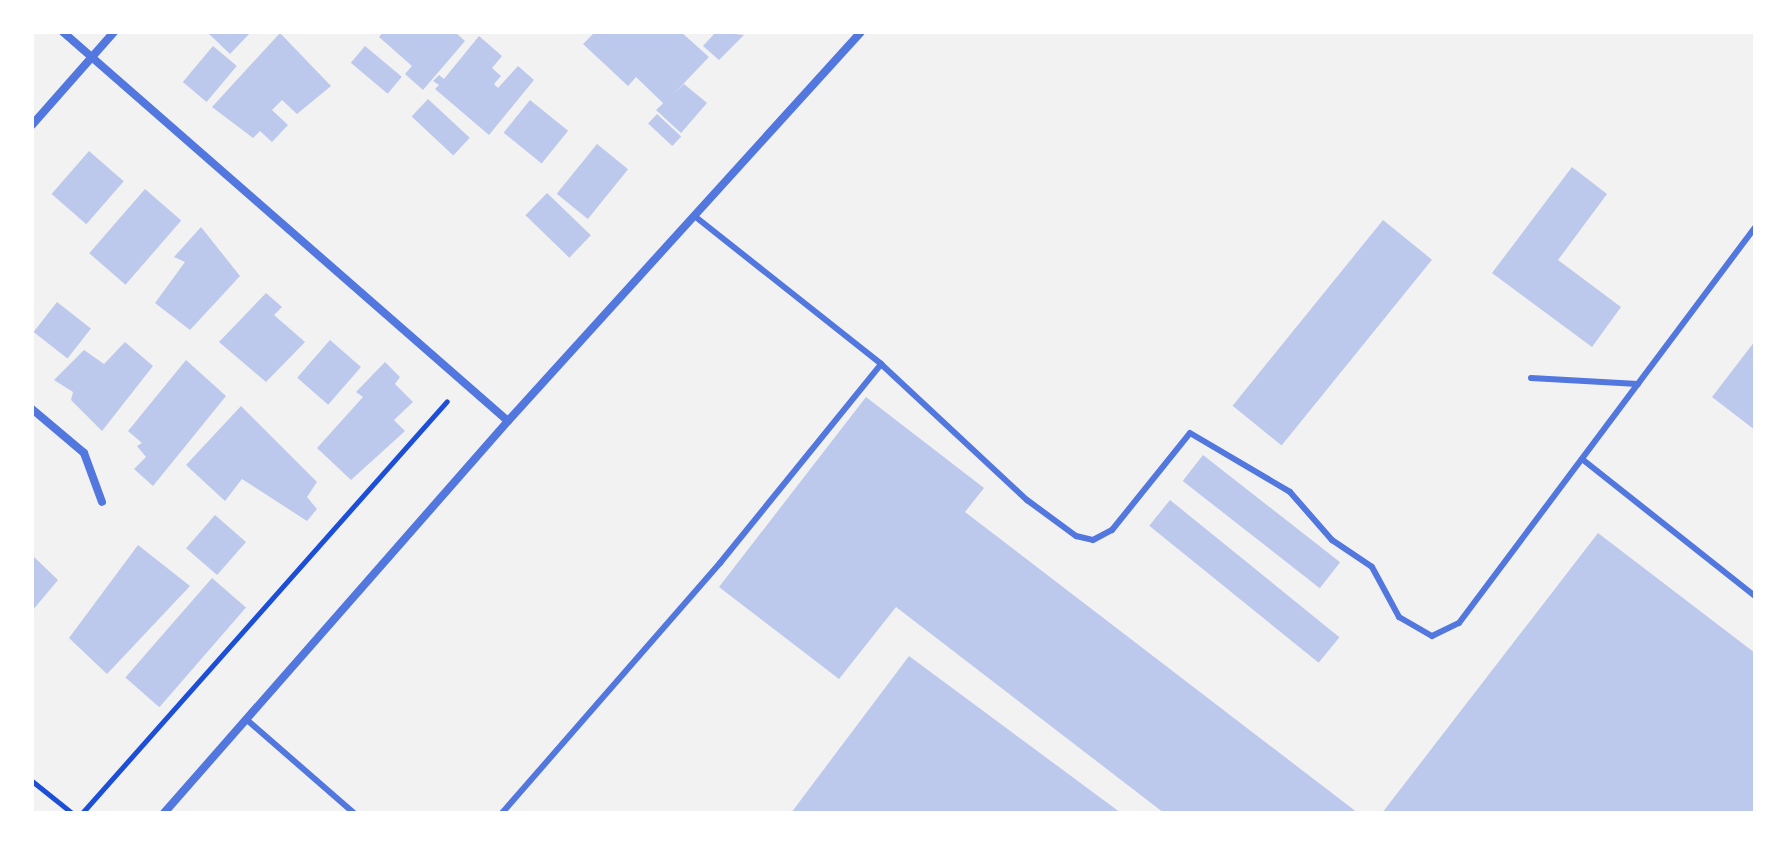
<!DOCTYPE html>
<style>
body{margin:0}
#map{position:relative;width:1787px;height:845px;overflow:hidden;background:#f2f2f2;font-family:"Golos Text",sans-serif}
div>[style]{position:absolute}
.building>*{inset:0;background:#bdc9ec;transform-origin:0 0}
.path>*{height:5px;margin:-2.5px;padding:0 2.5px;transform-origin:2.5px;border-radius:2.5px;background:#1d4ed8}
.service>*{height:6px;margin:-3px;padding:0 3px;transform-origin:3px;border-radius:3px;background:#5277de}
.minor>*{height:8px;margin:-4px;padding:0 4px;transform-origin:4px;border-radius:4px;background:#5277de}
span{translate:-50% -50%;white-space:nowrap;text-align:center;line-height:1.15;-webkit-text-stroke:7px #fff;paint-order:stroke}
.frame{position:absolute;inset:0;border:34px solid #fff;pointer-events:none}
</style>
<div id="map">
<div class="building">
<i style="clip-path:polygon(207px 32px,251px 32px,230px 54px)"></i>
<i style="clip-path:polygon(383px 32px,455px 32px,465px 41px,423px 90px,405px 74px,412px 66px,379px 37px)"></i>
<i style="clip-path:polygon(595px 32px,681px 32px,709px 57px,664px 104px,636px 77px,628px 86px,583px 44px)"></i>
<i style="clip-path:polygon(716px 32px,744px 35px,719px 60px,703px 46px)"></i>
<i style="clip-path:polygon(280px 33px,331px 86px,297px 114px,282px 100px,272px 110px,288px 125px,272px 142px,260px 131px,253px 138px,212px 107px)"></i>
<i style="clip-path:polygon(479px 36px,502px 56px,492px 68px,501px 76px,494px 84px,498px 88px,518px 66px,534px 80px,489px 135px,435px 89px,439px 85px,433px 81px,439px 75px,444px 79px)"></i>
<i style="left:213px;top:46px;width:31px;height:47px;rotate:40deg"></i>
<i style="left:365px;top:46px;width:48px;height:22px;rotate:40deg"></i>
<i style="clip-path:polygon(684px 84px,707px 103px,681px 133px,656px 110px)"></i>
<i style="left:428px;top:99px;width:57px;height:24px;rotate:43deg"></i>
<i style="left:530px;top:100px;width:49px;height:42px;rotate:39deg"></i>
<i style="left:657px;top:114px;width:33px;height:13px;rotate:43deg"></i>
<i style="left:597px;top:144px;width:40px;height:64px;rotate:39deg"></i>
<i style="left:89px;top:151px;width:46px;height:57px;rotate:41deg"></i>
<i style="clip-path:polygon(1572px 167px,1607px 194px,1558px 260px,1621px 307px,1592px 347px,1492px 273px)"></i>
<i style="left:145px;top:189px;width:48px;height:85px;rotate:41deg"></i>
<i style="left:547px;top:193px;width:61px;height:31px;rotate:44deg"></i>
<i style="left:1383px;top:220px;width:63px;height:239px;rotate:39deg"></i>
<i style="clip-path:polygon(201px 227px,240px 276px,190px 330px,155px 303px,185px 262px,174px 257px)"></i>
<i style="clip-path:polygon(266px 293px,282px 307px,274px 315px,305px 342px,266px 382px,219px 342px)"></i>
<i style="left:57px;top:302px;width:43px;height:38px;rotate:38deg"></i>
<i style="left:330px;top:340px;width:41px;height:50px;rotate:41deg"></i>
<i style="clip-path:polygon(1755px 341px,1755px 430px,1712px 397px)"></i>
<i style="clip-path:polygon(125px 342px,153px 366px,102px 431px,71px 400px,73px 392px,54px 380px,84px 350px,104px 364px)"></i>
<i style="clip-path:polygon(186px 360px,226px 396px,153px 486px,134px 469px,146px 457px,137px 446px,142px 443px,128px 431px)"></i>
<i style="clip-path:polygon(385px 362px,400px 377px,395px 384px,413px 402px,394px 420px,405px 431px,351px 480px,317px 448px,363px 397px,356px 392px)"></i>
<i style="clip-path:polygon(866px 397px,984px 488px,965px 512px,1358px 813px,1164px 813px,896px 607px,839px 679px,719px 587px)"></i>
<i style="clip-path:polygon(241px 406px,317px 482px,307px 497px,317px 509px,307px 521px,242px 479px,225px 501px,186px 465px)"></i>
<i style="left:1203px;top:455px;width:174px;height:33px;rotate:38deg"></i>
<i style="left:1170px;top:500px;width:218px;height:33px;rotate:39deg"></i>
<i style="left:215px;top:515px;width:41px;height:44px;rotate:41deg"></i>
<i style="clip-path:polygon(1598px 533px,1755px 653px,1755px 813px,1382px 813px)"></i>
<i style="clip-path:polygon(138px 545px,190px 586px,107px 674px,69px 638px)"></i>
<i style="clip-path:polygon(32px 555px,58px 580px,32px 611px)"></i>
<i style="left:212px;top:578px;width:45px;height:132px;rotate:41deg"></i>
<i style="clip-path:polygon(909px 656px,1121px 813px,791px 813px)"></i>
</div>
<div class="path">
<i style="left:32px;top:781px;width:51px;rotate:38.7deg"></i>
<i style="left:82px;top:813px;width:550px;rotate:-48.46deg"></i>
</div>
<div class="service">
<i style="left:697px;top:218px;width:235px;rotate:38.4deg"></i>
<i style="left:881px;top:364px;width:200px;rotate:43deg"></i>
<i style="left:1027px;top:500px;width:61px;rotate:36.3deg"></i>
<i style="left:1076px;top:536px;width:17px;rotate:13deg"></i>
<i style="left:1093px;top:540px;width:21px;rotate:-28deg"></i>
<i style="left:1112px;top:530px;width:124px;rotate:-51.2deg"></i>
<i style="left:1190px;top:433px;width:116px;rotate:30.5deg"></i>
<i style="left:1290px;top:492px;width:64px;rotate:48.8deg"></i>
<i style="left:1332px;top:540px;width:48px;rotate:34deg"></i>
<i style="left:1372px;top:567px;width:57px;rotate:61.6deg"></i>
<i style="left:1399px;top:617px;width:38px;rotate:30deg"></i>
<i style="left:1432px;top:636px;width:30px;rotate:-26deg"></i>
<i style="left:1459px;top:623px;width:494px;rotate:-53.2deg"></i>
<i style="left:1531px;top:378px;width:107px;rotate:3.2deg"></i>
<i style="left:1582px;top:459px;width:221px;rotate:38.4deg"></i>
<i style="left:247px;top:720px;width:142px;rotate:41deg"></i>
<i style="left:502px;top:813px;width:332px;rotate:-48.9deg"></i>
<i style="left:720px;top:563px;width:256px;rotate:-51deg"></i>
</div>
<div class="minor">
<i style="left:63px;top:32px;width:591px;rotate:41.16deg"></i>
<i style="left:32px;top:125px;width:124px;rotate:-48.6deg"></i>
<i style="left:32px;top:409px;width:68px;rotate:40.2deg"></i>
<i style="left:84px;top:453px;width:52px;rotate:69.8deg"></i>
<i style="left:164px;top:813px;width:522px;rotate:-48.73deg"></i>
<i style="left:508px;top:421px;width:525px;rotate:-47.78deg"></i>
</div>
<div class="frame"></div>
</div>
